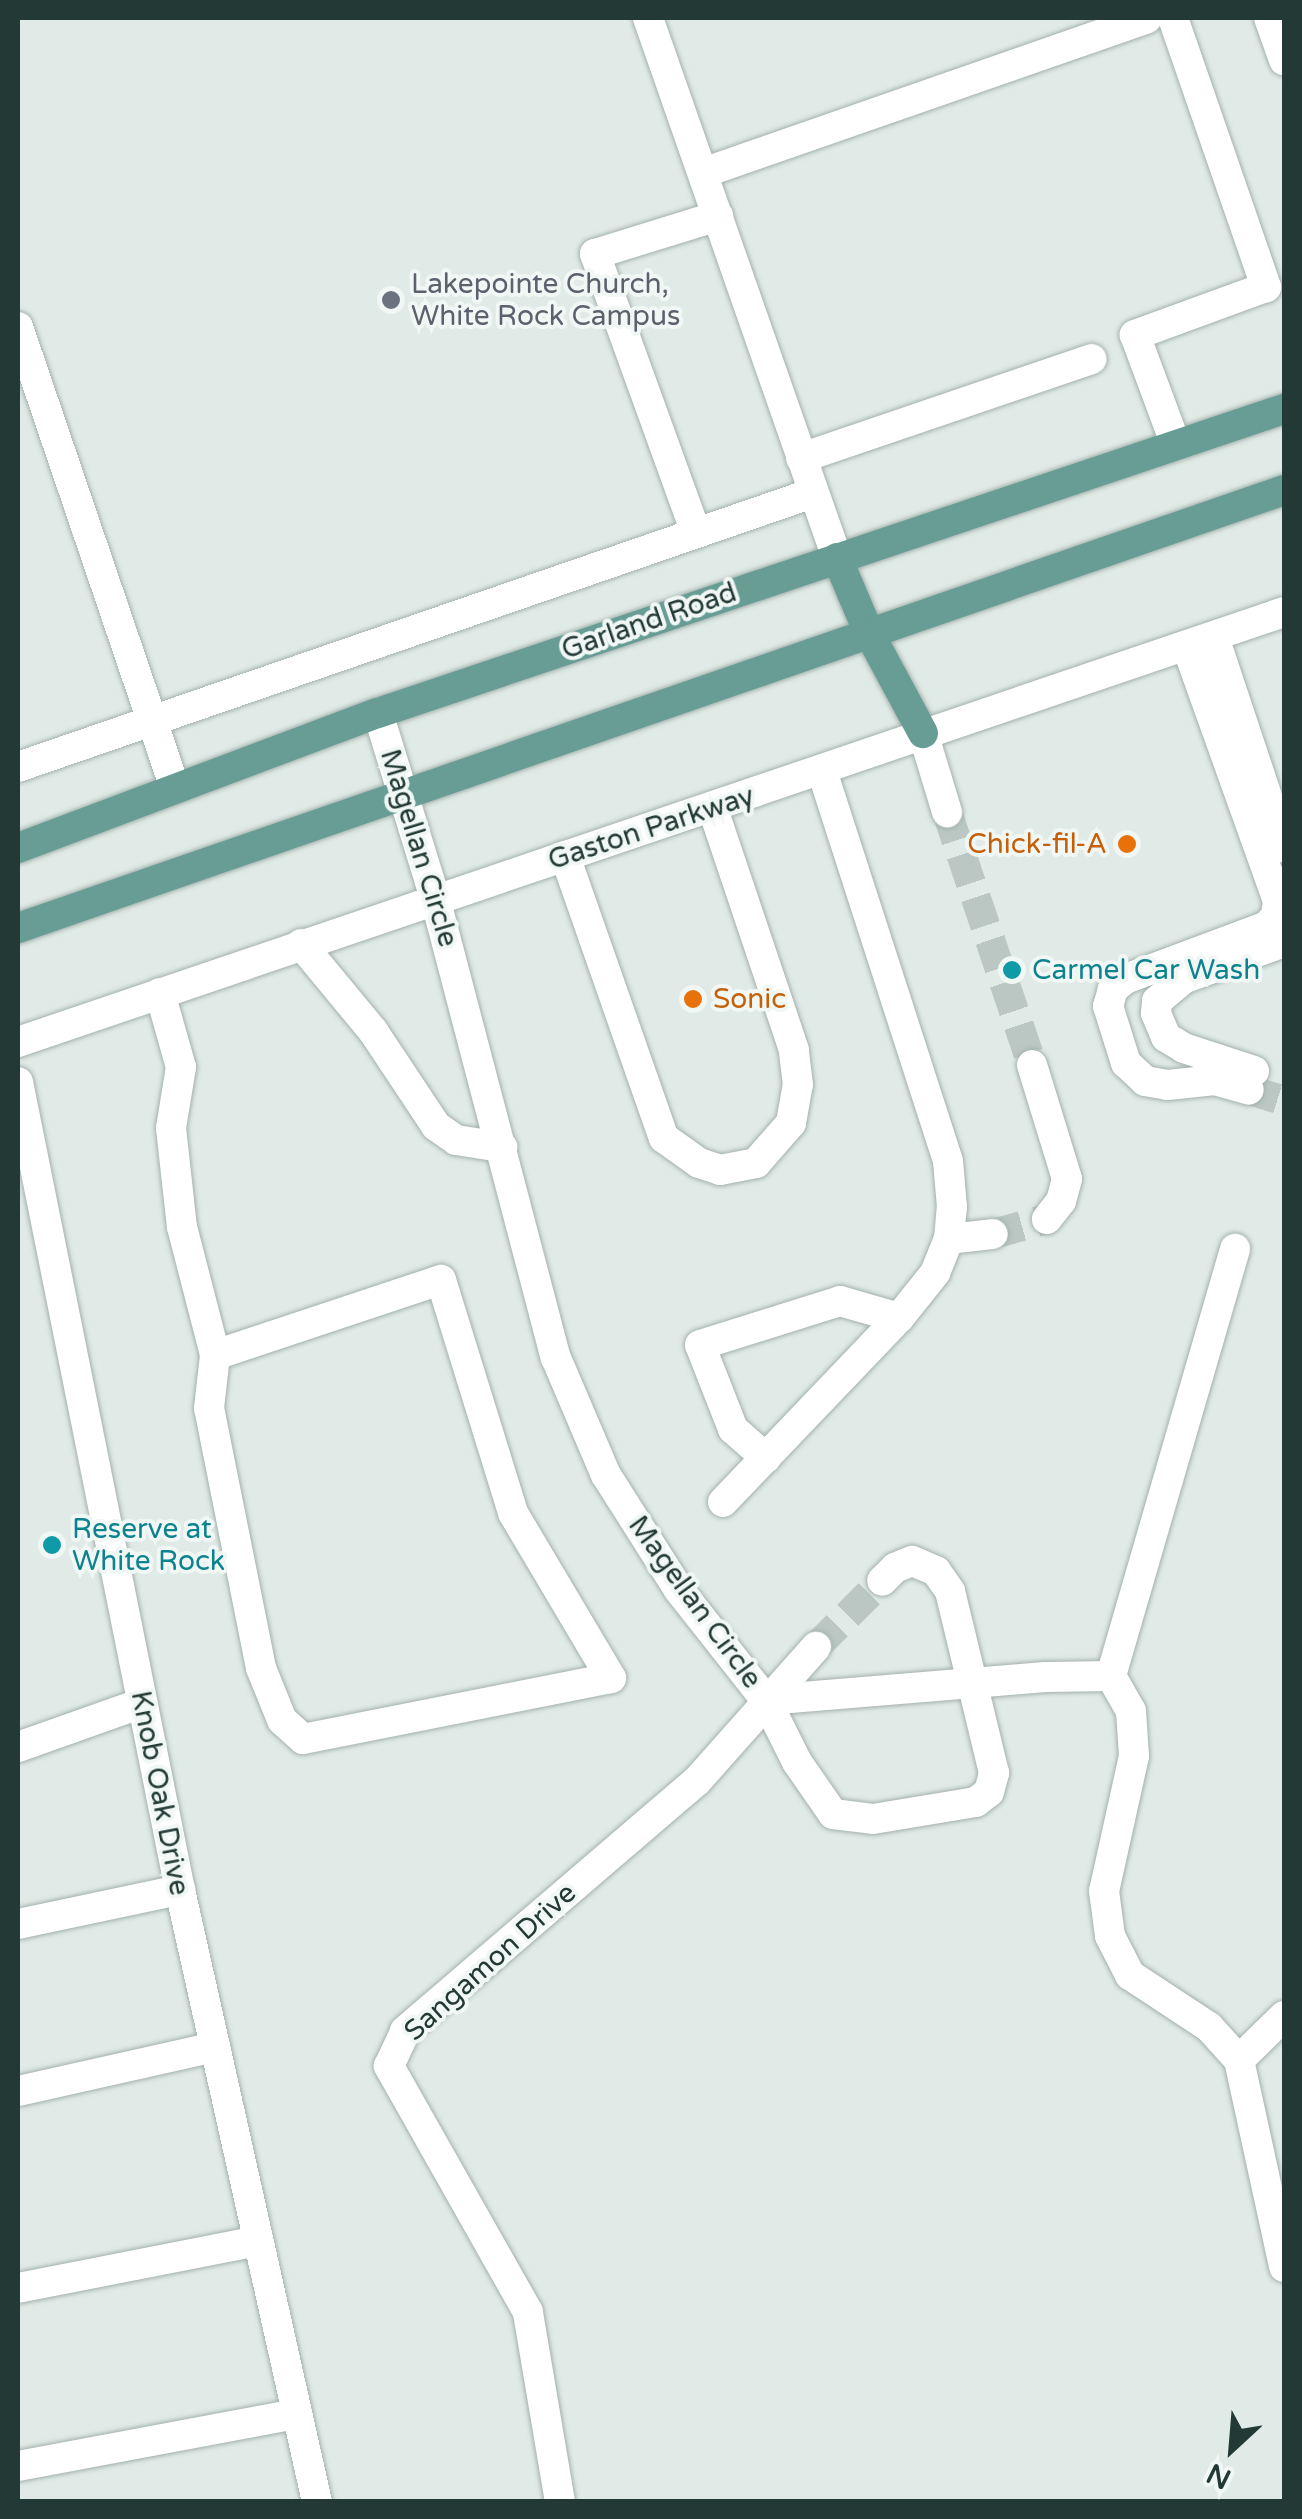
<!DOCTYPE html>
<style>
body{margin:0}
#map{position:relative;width:1302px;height:2519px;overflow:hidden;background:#e0eae6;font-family:"Varela Round",sans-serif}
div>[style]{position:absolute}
.minor-tunnel>*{height:30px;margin-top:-15px;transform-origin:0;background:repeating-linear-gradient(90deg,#bac7c3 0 30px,transparent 0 45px)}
.roads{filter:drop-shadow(0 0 2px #a3b1ad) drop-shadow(0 0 2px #a3b1ad)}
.minor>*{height:30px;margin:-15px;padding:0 15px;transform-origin:15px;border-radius:15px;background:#fff}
.major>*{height:30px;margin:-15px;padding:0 15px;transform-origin:15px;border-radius:15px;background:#679d94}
.dots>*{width:28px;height:28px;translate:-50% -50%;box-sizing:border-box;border:5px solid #f0f7f4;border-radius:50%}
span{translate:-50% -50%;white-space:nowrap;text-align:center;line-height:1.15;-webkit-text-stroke:8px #f0f7f4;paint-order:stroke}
.worship-label{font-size:28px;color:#5b616d}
.left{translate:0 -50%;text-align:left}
.street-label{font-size:28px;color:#223935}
.food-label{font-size:28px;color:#c56008}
.right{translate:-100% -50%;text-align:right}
.culture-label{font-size:28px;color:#0d838f}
.frame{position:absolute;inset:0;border:20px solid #223935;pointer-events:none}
.north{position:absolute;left:1182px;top:2399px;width:100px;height:100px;-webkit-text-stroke:8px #f0f7f4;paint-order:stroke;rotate:206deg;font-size:28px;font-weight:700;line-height:40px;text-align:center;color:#223935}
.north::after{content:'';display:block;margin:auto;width:35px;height:45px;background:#223935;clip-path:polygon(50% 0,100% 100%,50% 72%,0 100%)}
</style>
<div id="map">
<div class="minor-tunnel">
<i style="left:947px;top:812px;width:267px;rotate:71.4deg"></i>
<i style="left:1249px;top:1090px;width:37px;rotate:17deg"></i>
<i style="left:993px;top:1234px;width:56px;rotate:-15.5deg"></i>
<i style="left:816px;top:1647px;width:93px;rotate:-45deg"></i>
</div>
<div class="roads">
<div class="minor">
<i style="left:648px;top:18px;width:572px;rotate:70.71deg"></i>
<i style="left:1173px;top:18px;width:285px;rotate:70.9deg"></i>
<i style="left:1266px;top:287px;width:140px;rotate:159.9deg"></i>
<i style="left:1135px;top:335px;width:117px;rotate:69.6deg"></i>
<i style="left:1269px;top:18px;width:45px;rotate:70.3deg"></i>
<i style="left:703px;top:173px;width:470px;rotate:-19.2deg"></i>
<i style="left:18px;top:327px;width:486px;rotate:71.2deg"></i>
<i style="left:801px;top:458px;width:307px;rotate:-18.8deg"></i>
<i style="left:696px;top:533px;width:297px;rotate:-109.9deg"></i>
<i style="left:595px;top:254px;width:129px;rotate:-17.2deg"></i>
<i style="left:1214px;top:637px;width:222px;rotate:71.6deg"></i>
<i style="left:1187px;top:647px;width:270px;rotate:70.3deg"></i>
<i style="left:1278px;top:901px;width:15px;rotate:98deg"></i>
<i style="left:1276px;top:916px;width:13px;rotate:132deg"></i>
<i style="left:1267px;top:926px;width:152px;rotate:159.5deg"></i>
<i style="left:1125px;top:979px;width:16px;rotate:140deg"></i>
<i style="left:1113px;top:989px;width:18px;rotate:106deg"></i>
<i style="left:1108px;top:1006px;width:60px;rotate:72.5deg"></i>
<i style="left:1126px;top:1063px;width:26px;rotate:43deg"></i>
<i style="left:1145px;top:1081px;width:23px;rotate:10deg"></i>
<i style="left:1168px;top:1085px;width:47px;rotate:-6.1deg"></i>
<i style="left:1215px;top:1080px;width:35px;rotate:16deg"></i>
<i style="left:378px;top:713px;width:194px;rotate:72.9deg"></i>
<i style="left:435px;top:898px;width:476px;rotate:75.3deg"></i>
<i style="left:556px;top:1358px;width:127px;rotate:66.9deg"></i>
<i style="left:606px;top:1475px;width:136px;rotate:57.6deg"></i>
<i style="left:679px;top:1590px;width:140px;rotate:51.7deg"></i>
<i style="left:766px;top:1700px;width:280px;rotate:-4.7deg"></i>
<i style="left:1045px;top:1677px;width:66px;rotate:-0.9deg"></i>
<i style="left:1111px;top:1676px;width:40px;rotate:60.3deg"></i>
<i style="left:1131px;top:1711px;width:45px;rotate:86.2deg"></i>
<i style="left:1134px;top:1756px;width:138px;rotate:102.5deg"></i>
<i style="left:1104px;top:1891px;width:45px;rotate:82.4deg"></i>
<i style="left:1110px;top:1936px;width:44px;rotate:62.9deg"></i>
<i style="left:1130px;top:1975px;width:95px;rotate:33.4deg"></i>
<i style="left:1209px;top:2027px;width:45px;rotate:47.7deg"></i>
<i style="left:1239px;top:2060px;width:212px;rotate:77.7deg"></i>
<i style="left:923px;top:733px;width:83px;rotate:73.1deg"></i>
<i style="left:18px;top:767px;width:841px;rotate:-19.02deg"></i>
<i style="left:565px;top:856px;width:299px;rotate:70.7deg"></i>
<i style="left:664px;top:1138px;width:43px;rotate:35.5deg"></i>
<i style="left:699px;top:1163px;width:22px;rotate:18deg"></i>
<i style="left:720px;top:1170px;width:37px;rotate:-11deg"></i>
<i style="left:756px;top:1163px;width:53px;rotate:-48.8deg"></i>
<i style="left:791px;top:1123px;width:39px;rotate:-80deg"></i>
<i style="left:798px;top:1085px;width:35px;rotate:-97deg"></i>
<i style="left:794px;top:1050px;width:254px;rotate:-108.6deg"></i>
<i style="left:301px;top:944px;width:113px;rotate:50.4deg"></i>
<i style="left:373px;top:1031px;width:114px;rotate:56.4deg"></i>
<i style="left:436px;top:1126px;width:24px;rotate:35deg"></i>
<i style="left:456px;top:1140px;width:47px;rotate:8.7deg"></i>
<i style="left:160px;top:993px;width:77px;rotate:74.2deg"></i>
<i style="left:181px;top:1067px;width:62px;rotate:99.3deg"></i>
<i style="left:171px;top:1128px;width:100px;rotate:83.7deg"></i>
<i style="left:182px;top:1227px;width:132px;rotate:75.5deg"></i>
<i style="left:215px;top:1355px;width:238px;rotate:-18.4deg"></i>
<i style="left:441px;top:1280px;width:244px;rotate:72.8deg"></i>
<i style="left:513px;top:1513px;width:192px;rotate:59.3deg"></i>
<i style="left:611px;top:1678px;width:314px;rotate:168.8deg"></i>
<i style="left:303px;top:1739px;width:28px;rotate:-138deg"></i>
<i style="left:282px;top:1720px;width:56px;rotate:-112deg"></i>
<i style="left:261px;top:1668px;width:265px;rotate:-101.3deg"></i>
<i style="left:209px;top:1408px;width:53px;rotate:-83.5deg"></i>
<i style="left:18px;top:1042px;width:1337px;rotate:-18.76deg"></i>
<i style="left:1032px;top:1065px;width:119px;rotate:72.9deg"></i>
<i style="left:1067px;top:1179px;width:23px;rotate:105deg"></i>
<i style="left:1061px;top:1201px;width:23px;rotate:128deg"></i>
<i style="left:1254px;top:1071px;width:74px;rotate:-161.8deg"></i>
<i style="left:1184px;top:1048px;width:21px;rotate:-149deg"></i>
<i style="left:1166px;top:1037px;width:26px;rotate:-113deg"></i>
<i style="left:1156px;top:1013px;width:12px;rotate:-85deg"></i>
<i style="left:1157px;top:1001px;width:34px;rotate:-40deg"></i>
<i style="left:1183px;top:979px;width:108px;rotate:-20.1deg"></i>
<i style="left:18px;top:1082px;width:824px;rotate:78.66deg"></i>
<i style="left:180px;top:1890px;width:627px;rotate:77.38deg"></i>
<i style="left:949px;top:1239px;width:44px;rotate:-6.5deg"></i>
<i style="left:766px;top:1458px;width:44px;rotate:-138.7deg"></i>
<i style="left:733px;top:1429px;width:90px;rotate:-111.4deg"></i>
<i style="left:700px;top:1345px;width:147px;rotate:-17.4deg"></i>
<i style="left:840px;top:1301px;width:61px;rotate:16.1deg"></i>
<i style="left:723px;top:1502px;width:255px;rotate:-46.3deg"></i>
<i style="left:899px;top:1318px;width:58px;rotate:-51.3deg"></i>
<i style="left:935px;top:1273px;width:37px;rotate:-68deg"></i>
<i style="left:949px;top:1239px;width:32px;rotate:-85deg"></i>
<i style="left:952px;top:1207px;width:46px;rotate:-95deg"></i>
<i style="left:948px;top:1161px;width:410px;rotate:-107.9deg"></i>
<i style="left:1111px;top:1676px;width:445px;rotate:-73.8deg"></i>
<i style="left:766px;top:1700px;width:69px;rotate:63.4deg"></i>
<i style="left:797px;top:1762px;width:63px;rotate:55.3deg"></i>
<i style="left:833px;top:1814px;width:40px;rotate:7.1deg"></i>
<i style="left:873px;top:1819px;width:104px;rotate:-9.4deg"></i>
<i style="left:976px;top:1802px;width:16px;rotate:-38deg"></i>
<i style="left:989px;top:1792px;width:20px;rotate:-75deg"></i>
<i style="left:994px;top:1773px;width:187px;rotate:-103.6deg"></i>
<i style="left:950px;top:1591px;width:24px;rotate:-125deg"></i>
<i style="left:936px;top:1571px;width:26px;rotate:-157deg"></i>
<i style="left:912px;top:1561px;width:18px;rotate:158deg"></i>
<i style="left:895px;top:1568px;width:18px;rotate:135deg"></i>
<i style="left:18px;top:1747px;width:132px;rotate:-19.5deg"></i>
<i style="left:18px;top:1924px;width:166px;rotate:-11.9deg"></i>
<i style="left:1239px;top:2060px;width:63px;rotate:-44.4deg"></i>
<i style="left:18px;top:2091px;width:202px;rotate:-12.6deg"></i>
<i style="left:18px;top:2288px;width:245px;rotate:-11.1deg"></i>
<i style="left:18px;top:2466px;width:284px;rotate:-10.6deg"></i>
<i style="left:560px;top:2502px;width:193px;rotate:-99.6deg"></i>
<i style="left:528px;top:2312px;width:283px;rotate:-119.5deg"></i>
<i style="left:389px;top:2066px;width:38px;rotate:-65deg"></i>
<i style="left:405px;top:2031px;width:383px;rotate:-40.6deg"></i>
<i style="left:696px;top:1782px;width:181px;rotate:-48.4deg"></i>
</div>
<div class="major">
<i style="left:837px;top:558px;width:79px;rotate:67deg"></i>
<i style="left:868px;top:631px;width:116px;rotate:61.7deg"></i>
<i style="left:18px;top:848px;width:384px;rotate:-20.6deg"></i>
<i style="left:378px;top:713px;width:956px;rotate:-18.55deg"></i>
<i style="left:18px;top:928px;width:1340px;rotate:-19.08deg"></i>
</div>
</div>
<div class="dots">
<i style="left:391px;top:300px;background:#6b7280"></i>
<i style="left:1127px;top:844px;background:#e8710a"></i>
<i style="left:1012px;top:970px;background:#0f9aa8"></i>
<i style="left:693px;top:999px;background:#e8710a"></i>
<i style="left:52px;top:1545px;background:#0f9aa8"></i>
</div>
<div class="worship-label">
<span class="left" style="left:411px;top:300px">Lakepointe Church,<br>White Rock Campus</span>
</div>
<div class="street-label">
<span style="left:649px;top:621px;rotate:-19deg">Garland Road</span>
<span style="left:651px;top:828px;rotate:-18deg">Gaston Parkway</span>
<span style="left:419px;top:848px;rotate:73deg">Magellan Circle</span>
<span style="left:695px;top:1602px;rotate:54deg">Magellan Circle</span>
<span style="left:160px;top:1793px;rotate:79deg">Knob Oak Drive</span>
<span style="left:490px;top:1962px;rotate:-42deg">Sangamon Drive</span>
</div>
<div class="food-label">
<span class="right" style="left:1107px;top:844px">Chick-fil-A</span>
<span class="left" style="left:713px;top:999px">Sonic</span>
</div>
<div class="culture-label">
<span class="left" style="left:1032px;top:970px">Carmel Car Wash</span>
<span class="left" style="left:72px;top:1545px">Reserve at<br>White Rock</span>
</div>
<div class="frame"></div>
<div class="north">N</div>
</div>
